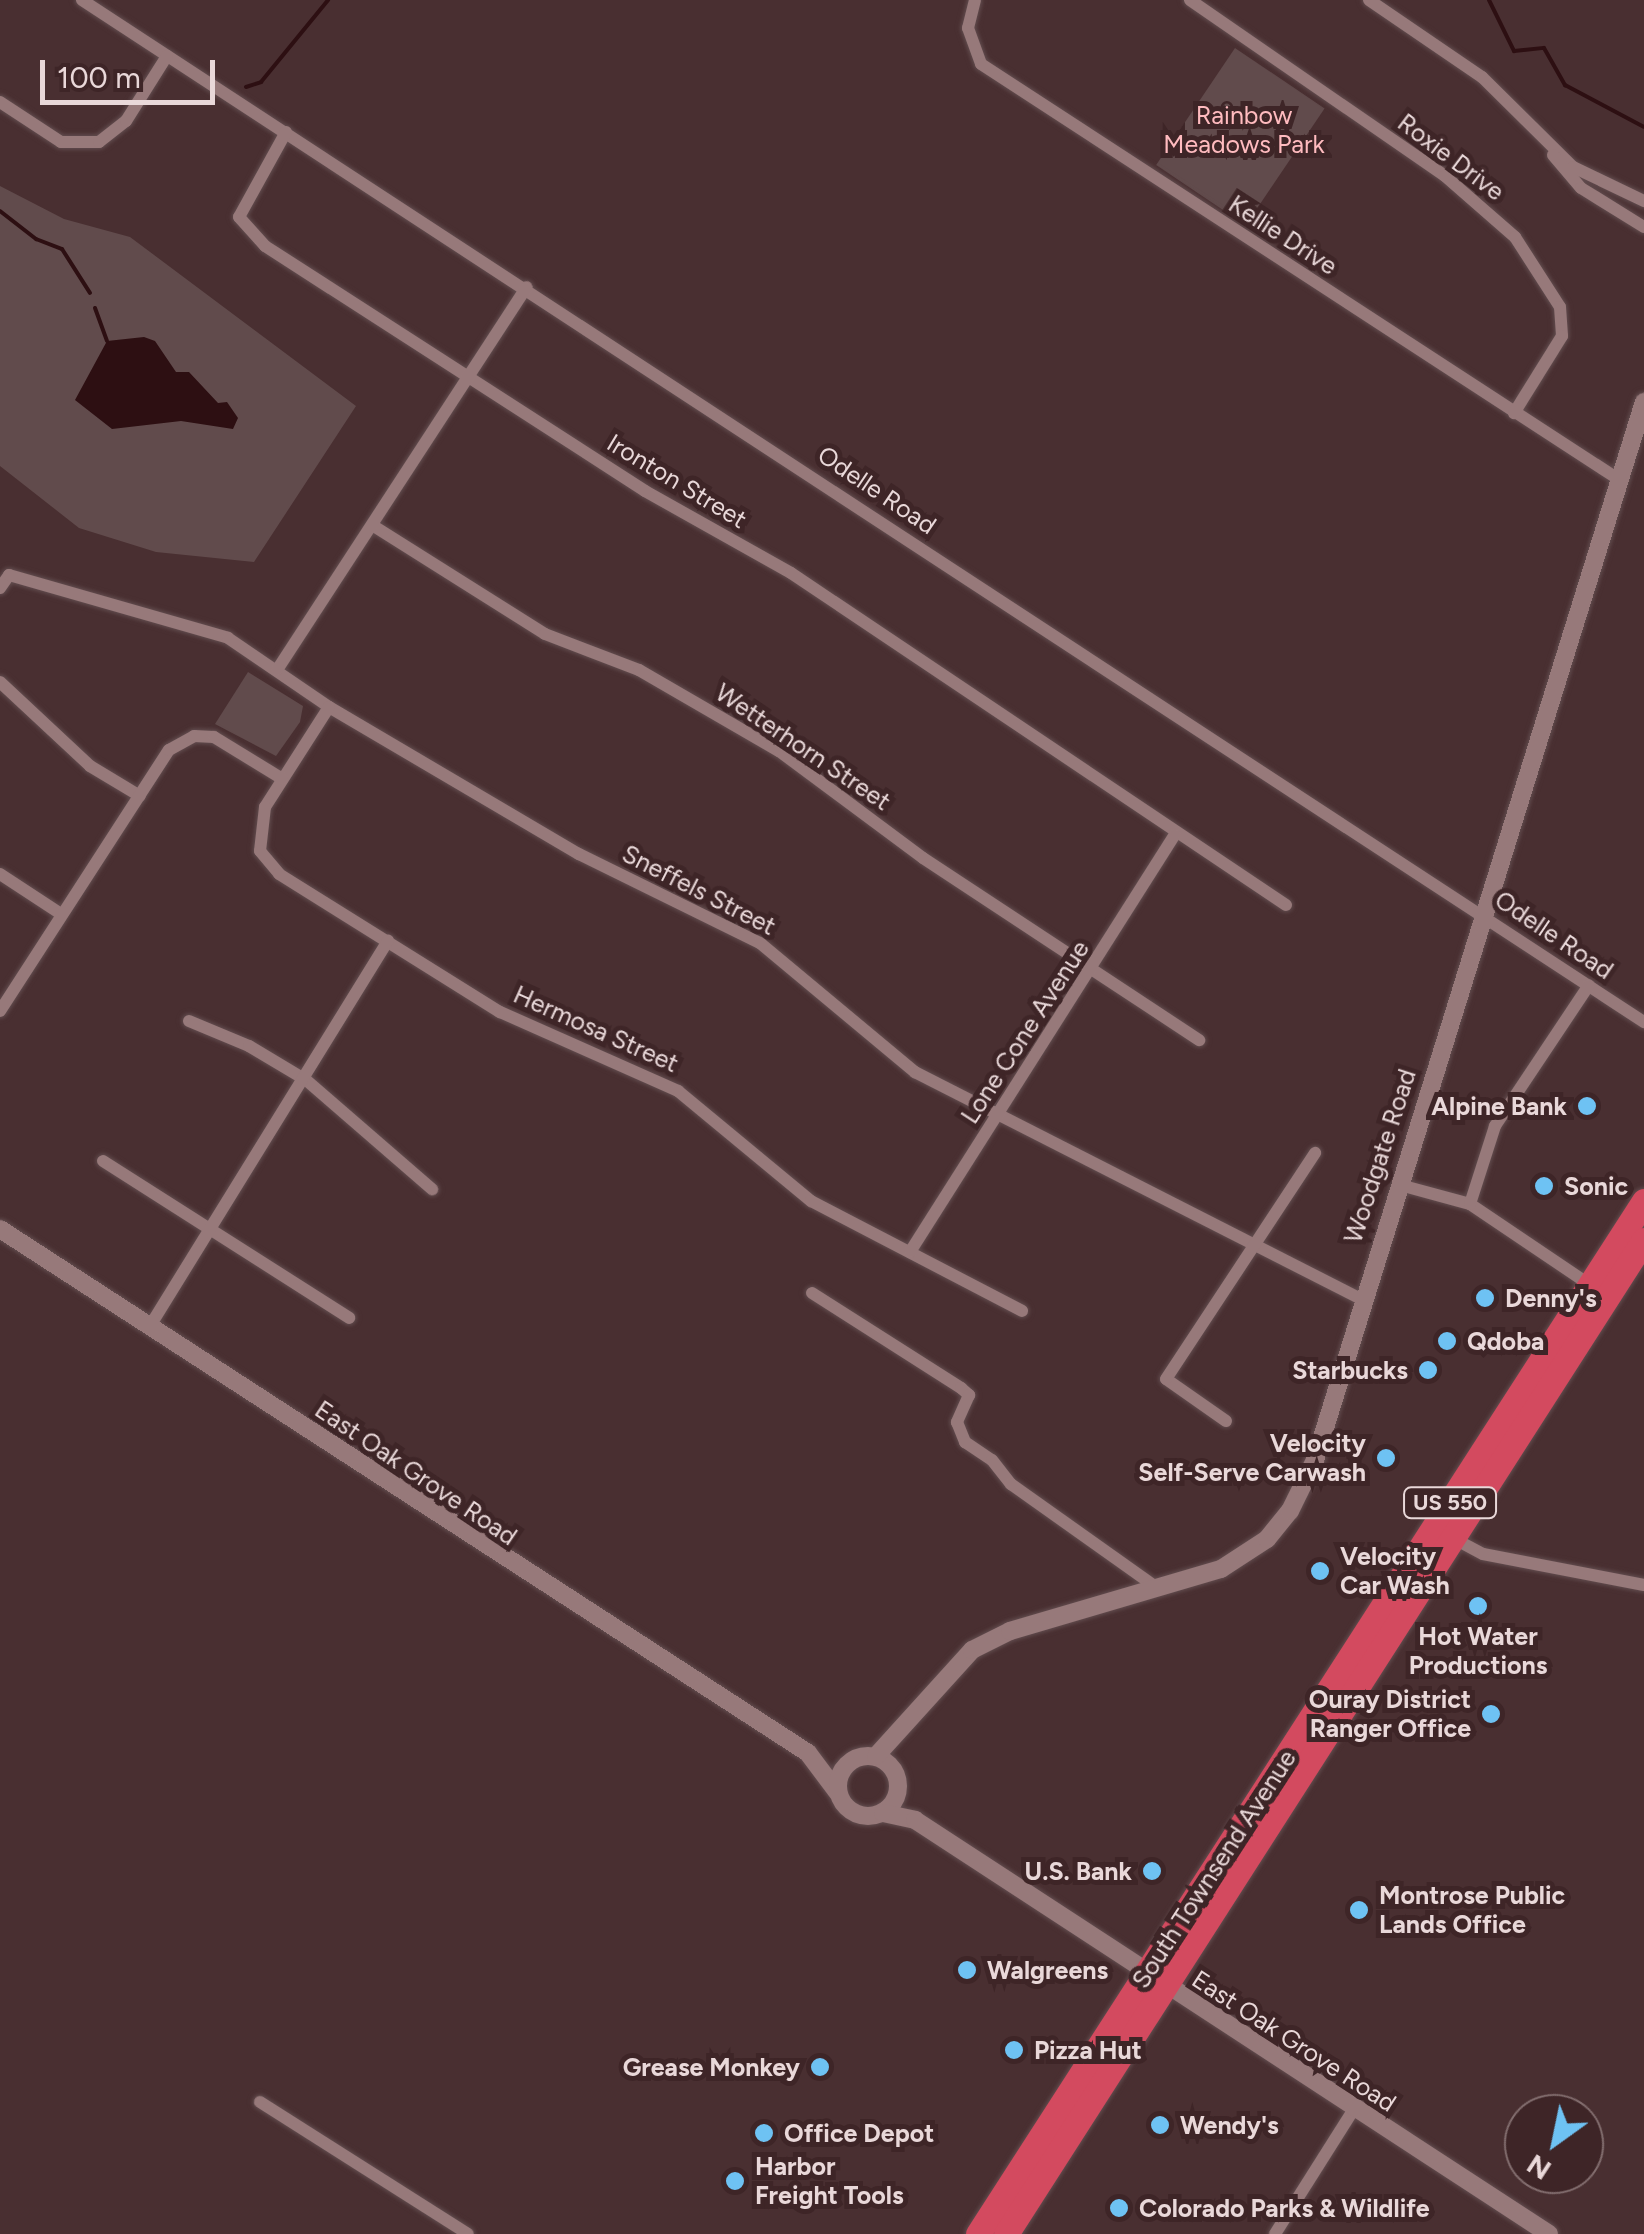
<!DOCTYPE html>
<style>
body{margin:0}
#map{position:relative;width:1644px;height:2234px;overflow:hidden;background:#492f31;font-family:Figtree,sans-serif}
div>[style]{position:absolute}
.green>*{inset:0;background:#614b4c;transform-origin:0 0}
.water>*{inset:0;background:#2d0f12}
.stream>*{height:4px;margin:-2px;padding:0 2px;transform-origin:2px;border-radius:2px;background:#2d0f12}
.roads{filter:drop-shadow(0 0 2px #624d4f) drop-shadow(0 0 2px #624d4f)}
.street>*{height:12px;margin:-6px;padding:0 6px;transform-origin:6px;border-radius:6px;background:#97797a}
.secondary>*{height:18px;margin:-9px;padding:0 9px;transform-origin:9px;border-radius:9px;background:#97797a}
.secondary>.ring{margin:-9px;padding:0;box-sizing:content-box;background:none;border:18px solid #97797a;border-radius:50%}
.highway>*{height:25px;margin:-12.5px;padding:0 12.5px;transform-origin:12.5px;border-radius:12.5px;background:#d34a5f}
.dots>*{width:28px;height:28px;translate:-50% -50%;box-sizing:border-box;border:5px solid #3e2527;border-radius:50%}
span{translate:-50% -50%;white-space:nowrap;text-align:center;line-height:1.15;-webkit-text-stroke:10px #3e2527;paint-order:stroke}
.shield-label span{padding:2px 8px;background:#3e2527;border:2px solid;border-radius:8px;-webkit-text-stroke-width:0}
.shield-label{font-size:22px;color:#e9d8d9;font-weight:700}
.park-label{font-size:25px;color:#ffbbbf}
.street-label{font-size:25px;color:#e9d8d9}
.poi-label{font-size:25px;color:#e9d8d9;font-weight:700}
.right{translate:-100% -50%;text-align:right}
.left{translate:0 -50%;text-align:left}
.north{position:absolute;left:1504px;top:2094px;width:100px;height:100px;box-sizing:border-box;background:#3e2527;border:2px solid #826d6e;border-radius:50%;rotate:213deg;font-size:28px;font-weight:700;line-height:40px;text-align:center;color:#e9d8d9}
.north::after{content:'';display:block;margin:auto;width:35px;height:45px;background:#6ec2f3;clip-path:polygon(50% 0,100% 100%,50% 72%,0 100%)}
.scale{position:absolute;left:40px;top:60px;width:175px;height:45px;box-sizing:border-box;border:5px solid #e9d8d9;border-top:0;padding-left:12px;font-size:30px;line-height:35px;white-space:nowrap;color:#e9d8d9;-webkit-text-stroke:8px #3e2527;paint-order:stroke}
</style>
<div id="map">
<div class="green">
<i style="left:1235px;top:48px;width:108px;height:141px;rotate:34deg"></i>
<i style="clip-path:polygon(0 186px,64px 219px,130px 237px,356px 406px,254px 562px,156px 552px,79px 528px,0 466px)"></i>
<i style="clip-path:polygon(248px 672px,303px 706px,300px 722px,276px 756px,215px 724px)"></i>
</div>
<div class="water">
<i style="clip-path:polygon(144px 337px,155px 341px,176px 372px,189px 372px,218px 403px,227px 402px,238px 418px,233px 429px,181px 421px,112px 429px,75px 400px,107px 341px)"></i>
</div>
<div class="stream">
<i style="left:1489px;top:0;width:57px;rotate:63.9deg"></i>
<i style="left:1514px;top:51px;width:30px;rotate:-6deg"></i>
<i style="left:1544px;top:48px;width:43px;rotate:60.4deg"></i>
<i style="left:1565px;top:85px;width:89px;rotate:28deg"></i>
<i style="left:246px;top:87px;width:16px;rotate:-18deg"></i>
<i style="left:261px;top:82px;width:106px;rotate:-50.7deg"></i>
<i style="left:0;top:211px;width:46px;rotate:37.9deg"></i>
<i style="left:36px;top:239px;width:28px;rotate:21deg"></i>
<i style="left:62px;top:249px;width:52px;rotate:57.5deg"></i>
<i style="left:95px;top:308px;width:35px;rotate:70deg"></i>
</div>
<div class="roads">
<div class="street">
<i style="left:82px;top:0;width:1867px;rotate:33.2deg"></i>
<i style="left:975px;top:0;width:29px;rotate:104deg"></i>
<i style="left:968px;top:28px;width:38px;rotate:70deg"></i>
<i style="left:981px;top:64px;width:760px;rotate:33.08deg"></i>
<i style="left:1190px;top:0;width:310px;rotate:34.6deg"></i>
<i style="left:1445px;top:176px;width:93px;rotate:41.1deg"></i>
<i style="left:1515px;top:237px;width:83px;rotate:57.3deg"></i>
<i style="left:1560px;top:307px;width:29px;rotate:86deg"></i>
<i style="left:1562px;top:336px;width:91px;rotate:121.9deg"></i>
<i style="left:1369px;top:0;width:137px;rotate:34.3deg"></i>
<i style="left:1482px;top:77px;width:128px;rotate:44.7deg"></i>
<i style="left:1573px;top:167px;width:79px;rotate:25.6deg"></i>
<i style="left:0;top:102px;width:73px;rotate:33.3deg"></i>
<i style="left:61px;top:142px;width:38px"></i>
<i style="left:99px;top:142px;width:34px;rotate:-38deg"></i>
<i style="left:126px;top:121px;width:77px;rotate:-57.8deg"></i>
<i style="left:286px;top:132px;width:97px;rotate:118.9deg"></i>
<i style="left:239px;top:217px;width:39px;rotate:48deg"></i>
<i style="left:265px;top:246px;width:452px;rotate:32.8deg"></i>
<i style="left:645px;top:491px;width:167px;rotate:29.3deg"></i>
<i style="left:791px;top:573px;width:596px;rotate:33.85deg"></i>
<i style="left:1553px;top:155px;width:43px;rotate:49.7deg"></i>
<i style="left:1581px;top:188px;width:74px;rotate:31.8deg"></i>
<i style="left:372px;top:525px;width:204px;rotate:32.2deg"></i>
<i style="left:545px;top:634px;width:101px;rotate:21deg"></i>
<i style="left:639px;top:670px;width:162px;rotate:30.1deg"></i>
<i style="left:779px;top:751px;width:179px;rotate:36.6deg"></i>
<i style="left:923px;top:858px;width:331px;rotate:33.4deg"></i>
<i style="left:0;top:588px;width:16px;rotate:-55deg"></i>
<i style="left:9px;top:575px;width:228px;rotate:16deg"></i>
<i style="left:228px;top:638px;width:122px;rotate:34.3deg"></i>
<i style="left:329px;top:707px;width:290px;rotate:30.5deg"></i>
<i style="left:579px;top:854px;width:202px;rotate:26.2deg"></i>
<i style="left:760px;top:943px;width:202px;rotate:39.8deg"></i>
<i style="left:915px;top:1072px;width:500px;rotate:26.97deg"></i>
<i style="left:277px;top:670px;width:457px;rotate:-56.9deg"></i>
<i style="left:0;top:682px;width:123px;rotate:43deg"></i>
<i style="left:90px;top:766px;width:58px;rotate:31deg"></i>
<i style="left:329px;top:707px;width:119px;rotate:122.6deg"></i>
<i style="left:265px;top:807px;width:44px;rotate:96.5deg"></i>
<i style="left:260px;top:851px;width:30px;rotate:50deg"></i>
<i style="left:279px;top:874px;width:261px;rotate:32deg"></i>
<i style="left:500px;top:1012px;width:195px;rotate:23.9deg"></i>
<i style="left:678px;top:1091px;width:173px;rotate:39.6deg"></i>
<i style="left:811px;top:1201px;width:238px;rotate:27.5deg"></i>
<i style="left:0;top:874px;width:73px;rotate:33.3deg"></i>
<i style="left:0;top:1011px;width:311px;rotate:-57.1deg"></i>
<i style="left:169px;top:750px;width:29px;rotate:-29deg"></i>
<i style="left:194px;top:736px;width:20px;rotate:3deg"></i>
<i style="left:214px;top:737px;width:79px;rotate:31.5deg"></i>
<i style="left:189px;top:1021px;width:65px;rotate:22.6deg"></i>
<i style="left:249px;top:1046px;width:66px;rotate:30.8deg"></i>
<i style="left:306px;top:1080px;width:167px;rotate:40.9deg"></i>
<i style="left:103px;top:1161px;width:292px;rotate:32.5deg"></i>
<i style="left:1400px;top:1185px;width:73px;rotate:15.2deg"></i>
<i style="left:1470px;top:1204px;width:148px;rotate:34deg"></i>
<i style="left:1470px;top:1204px;width:82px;rotate:-72.2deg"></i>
<i style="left:1495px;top:1126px;width:169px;rotate:-56.3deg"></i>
<i style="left:910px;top:1252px;width:494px;rotate:-57.6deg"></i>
<i style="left:812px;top:1293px;width:177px;rotate:32.5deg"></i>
<i style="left:961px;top:1388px;width:11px;rotate:41deg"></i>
<i style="left:969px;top:1395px;width:30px;rotate:114deg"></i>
<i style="left:957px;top:1422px;width:22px;rotate:68deg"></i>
<i style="left:965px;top:1442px;width:32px;rotate:34deg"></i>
<i style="left:992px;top:1460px;width:31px;rotate:52deg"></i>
<i style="left:1011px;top:1484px;width:178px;rotate:35.4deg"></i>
<i style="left:150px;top:1326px;width:453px;rotate:-58.3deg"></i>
<i style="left:1226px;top:1421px;width:73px;rotate:-145deg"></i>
<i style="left:1166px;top:1379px;width:271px;rotate:-56.6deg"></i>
<i style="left:1449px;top:1536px;width:38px;rotate:28deg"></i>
<i style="left:1483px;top:1554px;width:164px;rotate:10.9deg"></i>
<i style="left:260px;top:2102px;width:246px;rotate:32.4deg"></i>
<i style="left:1275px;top:2234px;width:148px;rotate:-57.7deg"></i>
</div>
<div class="secondary">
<i style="left:0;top:1229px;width:963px;rotate:32.96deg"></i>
<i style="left:808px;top:1753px;width:50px;rotate:53.1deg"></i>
<i class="ring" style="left:838px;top:1756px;width:42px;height:42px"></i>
<i style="left:876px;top:1756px;width:143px;rotate:-47.8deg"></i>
<i style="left:972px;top:1650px;width:42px;rotate:-26.6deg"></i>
<i style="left:1010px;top:1631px;width:220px;rotate:-16.4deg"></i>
<i style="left:1221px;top:1569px;width:55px;rotate:-33.1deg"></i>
<i style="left:1267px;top:1539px;width:36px;rotate:-51deg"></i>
<i style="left:1290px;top:1511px;width:57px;rotate:-63.9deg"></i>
<i style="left:1315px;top:1460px;width:1108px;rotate:-72.73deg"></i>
<i style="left:883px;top:1813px;width:33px;rotate:12deg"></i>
<i style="left:915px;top:1820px;width:757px;rotate:33.14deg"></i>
</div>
<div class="highway">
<i style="left:978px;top:2234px;width:1229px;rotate:-57.19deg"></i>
<i style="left:1006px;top:2234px;width:1181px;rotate:-57.31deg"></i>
</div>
</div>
<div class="dots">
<i style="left:1587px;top:1106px;background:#6ec2f3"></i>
<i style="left:1544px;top:1186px;background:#6ec2f3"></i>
<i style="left:1485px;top:1298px;background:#6ec2f3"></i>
<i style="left:1447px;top:1341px;background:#6ec2f3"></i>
<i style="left:1428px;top:1370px;background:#6ec2f3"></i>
<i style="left:1386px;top:1458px;background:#6ec2f3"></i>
<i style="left:1320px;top:1571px;background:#6ec2f3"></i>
<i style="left:1478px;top:1606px;background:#6ec2f3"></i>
<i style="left:1491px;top:1714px;background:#6ec2f3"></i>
<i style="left:1152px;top:1871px;background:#6ec2f3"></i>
<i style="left:1359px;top:1910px;background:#6ec2f3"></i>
<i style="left:967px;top:1970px;background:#6ec2f3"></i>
<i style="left:1014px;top:2050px;background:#6ec2f3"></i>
<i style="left:820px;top:2067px;background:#6ec2f3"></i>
<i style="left:1160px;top:2125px;background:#6ec2f3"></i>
<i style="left:764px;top:2133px;background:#6ec2f3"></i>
<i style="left:735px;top:2181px;background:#6ec2f3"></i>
<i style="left:1119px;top:2208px;background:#6ec2f3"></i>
</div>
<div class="shield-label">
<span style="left:1450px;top:1503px">US 550</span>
</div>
<div class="park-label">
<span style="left:1244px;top:130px">Rainbow<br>Meadows Park</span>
</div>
<div class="street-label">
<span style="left:1451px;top:157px;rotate:37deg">Roxie Drive</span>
<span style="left:1283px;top:235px;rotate:33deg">Kellie Drive</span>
<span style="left:677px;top:481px;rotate:31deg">Ironton Street</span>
<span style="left:877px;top:490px;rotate:34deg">Odelle Road</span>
<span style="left:803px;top:747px;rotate:34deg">Wetterhorn Street</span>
<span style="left:699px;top:890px;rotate:27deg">Sneffels Street</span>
<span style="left:1554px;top:935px;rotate:34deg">Odelle Road</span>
<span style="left:596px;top:1029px;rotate:24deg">Hermosa Street</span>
<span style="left:1025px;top:1032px;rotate:-57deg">Lone Cone Avenue</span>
<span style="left:1380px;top:1156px;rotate:-72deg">Woodgate Road</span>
<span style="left:416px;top:1473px;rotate:34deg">East Oak Grove Road</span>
<span style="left:1214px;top:1869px;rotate:-57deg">South Townsend Avenue</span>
<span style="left:1294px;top:2041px;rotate:33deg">East Oak Grove Road</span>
</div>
<div class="poi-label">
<span class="right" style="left:1567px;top:1106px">Alpine Bank</span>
<span class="left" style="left:1564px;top:1186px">Sonic</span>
<span class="left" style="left:1505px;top:1298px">Denny's</span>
<span class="left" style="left:1467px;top:1341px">Qdoba</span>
<span class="right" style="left:1408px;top:1370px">Starbucks</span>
<span class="right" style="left:1366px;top:1458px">Velocity<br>Self-Serve Carwash</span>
<span class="left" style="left:1340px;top:1571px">Velocity<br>Car Wash</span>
<span style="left:1478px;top:1651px">Hot Water<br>Productions</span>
<span class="right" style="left:1471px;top:1714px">Ouray District<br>Ranger Office</span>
<span class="right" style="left:1132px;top:1871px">U.S. Bank</span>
<span class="left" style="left:1379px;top:1910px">Montrose Public<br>Lands Office</span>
<span class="left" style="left:987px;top:1970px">Walgreens</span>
<span class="left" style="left:1034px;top:2050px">Pizza Hut</span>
<span class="right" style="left:800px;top:2067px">Grease Monkey</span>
<span class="left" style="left:1180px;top:2125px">Wendy's</span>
<span class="left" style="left:784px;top:2133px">Office Depot</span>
<span class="left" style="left:755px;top:2181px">Harbor<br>Freight Tools</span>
<span class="left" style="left:1139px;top:2208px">Colorado Parks &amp; Wildlife</span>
</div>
<div class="north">N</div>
<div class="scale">100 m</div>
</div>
